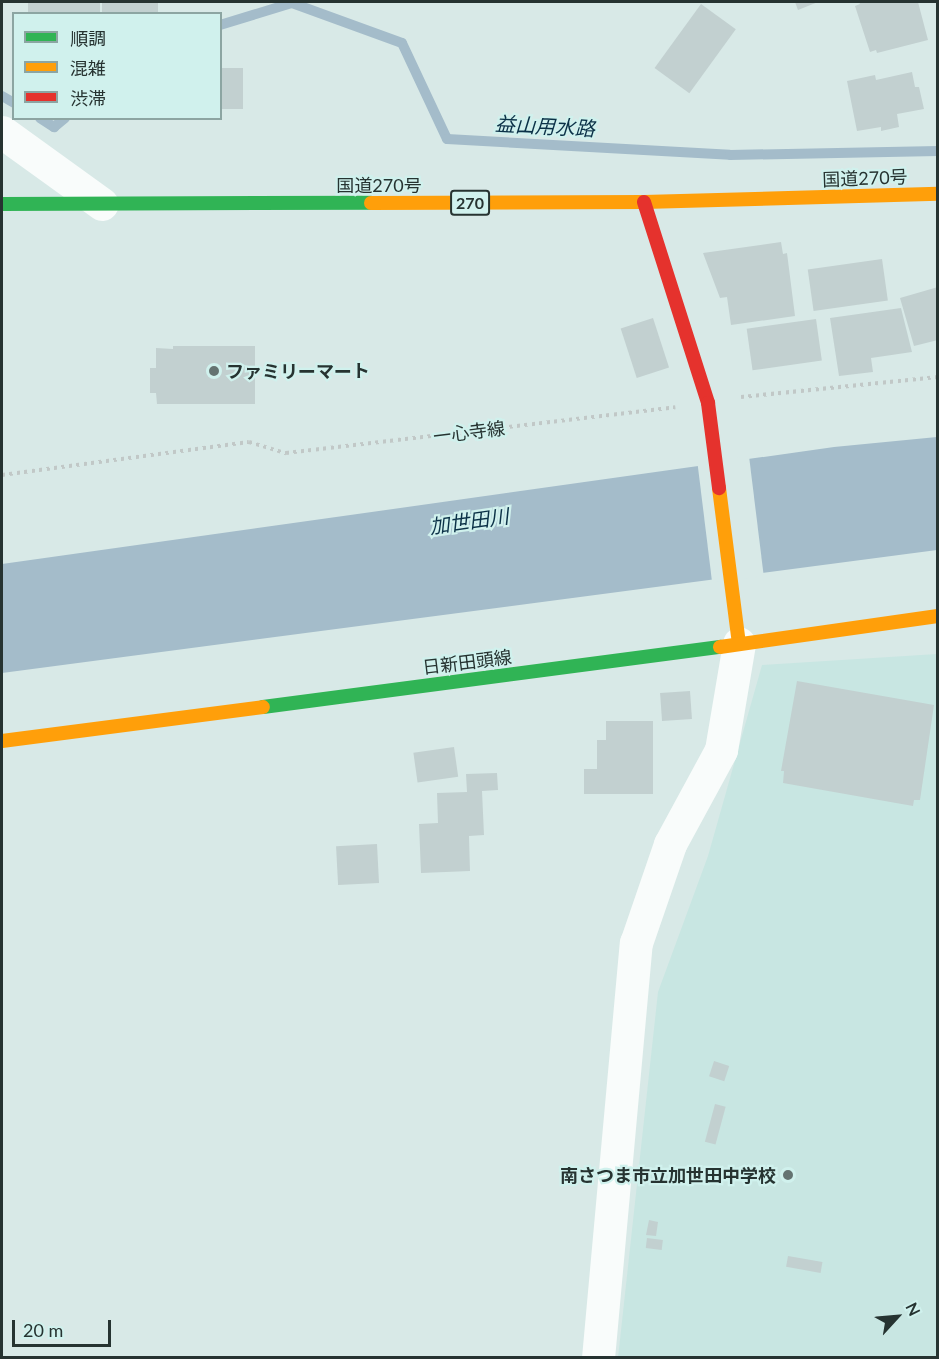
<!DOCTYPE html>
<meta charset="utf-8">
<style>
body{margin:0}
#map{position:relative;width:939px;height:1359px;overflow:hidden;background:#d8e9e7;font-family:Lato,"Noto Sans JP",sans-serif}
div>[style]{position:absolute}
.built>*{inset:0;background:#c8e6e2}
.water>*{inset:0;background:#a4bcca}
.pier>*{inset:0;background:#d8e9e7;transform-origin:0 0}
.stream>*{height:10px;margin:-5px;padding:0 5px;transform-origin:5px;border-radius:5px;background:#a4bcca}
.building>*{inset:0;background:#c2d0d0;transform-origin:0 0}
.path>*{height:4px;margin-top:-2px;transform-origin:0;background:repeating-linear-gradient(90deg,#c1c8c7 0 3px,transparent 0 7.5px)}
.street>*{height:33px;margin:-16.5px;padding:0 16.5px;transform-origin:16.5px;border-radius:16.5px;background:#f9fcfb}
.fast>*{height:14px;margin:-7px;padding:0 7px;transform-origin:7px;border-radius:7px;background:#30b455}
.slow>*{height:14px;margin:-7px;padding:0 7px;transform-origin:7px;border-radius:7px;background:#ff9f0a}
.jam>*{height:14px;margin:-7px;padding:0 7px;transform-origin:7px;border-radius:7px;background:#e5322d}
.dots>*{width:16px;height:16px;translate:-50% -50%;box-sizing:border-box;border:3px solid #d0f1ed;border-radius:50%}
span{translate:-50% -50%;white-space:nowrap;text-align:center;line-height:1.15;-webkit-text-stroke:4.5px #d0f1ed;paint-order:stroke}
.shield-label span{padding:2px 4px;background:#d0f1ed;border:2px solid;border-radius:4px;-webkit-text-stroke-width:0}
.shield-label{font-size:16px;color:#263331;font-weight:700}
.street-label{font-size:18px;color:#263331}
.poi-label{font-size:18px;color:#263331;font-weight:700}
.left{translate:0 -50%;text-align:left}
.right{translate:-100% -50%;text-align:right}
.water-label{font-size:20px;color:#0b3147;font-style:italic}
.frame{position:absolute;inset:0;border:3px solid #263331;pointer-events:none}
.legend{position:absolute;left:12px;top:12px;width:210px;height:108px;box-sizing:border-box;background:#d0f1ed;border:2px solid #8ca5a2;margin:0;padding:8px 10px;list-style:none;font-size:18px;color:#263331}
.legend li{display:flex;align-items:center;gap:12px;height:30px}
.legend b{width:30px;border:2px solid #8ca5a2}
.north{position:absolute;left:867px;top:1287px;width:60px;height:60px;-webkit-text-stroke:4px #d0f1ed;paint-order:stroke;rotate:64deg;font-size:16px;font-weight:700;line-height:24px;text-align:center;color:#263331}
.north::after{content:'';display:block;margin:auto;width:21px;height:27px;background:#263331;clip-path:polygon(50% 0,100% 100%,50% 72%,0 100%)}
.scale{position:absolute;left:12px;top:1320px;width:99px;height:27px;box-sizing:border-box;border:3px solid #263331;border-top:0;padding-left:8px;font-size:18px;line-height:21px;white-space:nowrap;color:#263331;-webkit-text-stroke:4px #d0f1ed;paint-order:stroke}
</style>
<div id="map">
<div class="built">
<i style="clip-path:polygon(937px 654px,937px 1357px,618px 1358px,658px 992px,708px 856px,762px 665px)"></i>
</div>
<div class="water">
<i style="clip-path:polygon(937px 437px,937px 550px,2px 673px,2px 564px,834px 447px)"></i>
</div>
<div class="pier">
<i style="left:749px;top:456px;width:121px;height:52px;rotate:83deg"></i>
</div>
<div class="stream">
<i style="left:220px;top:25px;width:75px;rotate:-17deg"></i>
<i style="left:292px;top:3px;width:117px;rotate:20deg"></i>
<i style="left:402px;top:43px;width:106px;rotate:64.9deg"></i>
<i style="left:447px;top:139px;width:283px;rotate:3.2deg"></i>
<i style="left:730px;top:155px;width:208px;rotate:-1.1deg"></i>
<i style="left:2px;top:96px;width:14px;rotate:30deg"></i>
<i style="left:40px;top:118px;width:17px;rotate:33deg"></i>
<i style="left:54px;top:127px;width:14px;rotate:-39deg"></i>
</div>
<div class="building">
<i style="left:28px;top:2px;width:72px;height:12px"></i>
<i style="left:102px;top:2px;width:56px;height:12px"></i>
<i style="clip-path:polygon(795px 2px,818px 2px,798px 10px)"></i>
<i style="clip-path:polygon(859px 2px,918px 2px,928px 40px,877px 53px,876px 50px,870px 52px,855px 6px,860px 4px)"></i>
<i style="left:701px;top:4px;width:43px;height:79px;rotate:36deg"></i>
<i style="left:220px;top:68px;width:23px;height:41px"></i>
<i style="clip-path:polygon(912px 72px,915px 87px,919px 87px,924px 109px,897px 114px,899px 127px,881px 131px,881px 127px,857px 131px,847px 81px,875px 75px,876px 80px)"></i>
<i style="clip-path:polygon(781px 242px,783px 254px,787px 253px,795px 316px,731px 325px,727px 297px,720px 298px,703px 253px)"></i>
<i style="left:882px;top:259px;width:42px;height:75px;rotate:82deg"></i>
<i style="clip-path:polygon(938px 287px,938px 340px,914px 346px,900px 298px)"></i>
<i style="clip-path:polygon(901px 308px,912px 352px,871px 358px,873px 372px,839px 376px,830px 318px)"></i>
<i style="left:653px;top:318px;width:52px;height:34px;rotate:72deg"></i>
<i style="left:816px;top:319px;width:42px;height:70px;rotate:82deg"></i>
<i style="clip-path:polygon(173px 346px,255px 346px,255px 404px,157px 404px,156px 393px,150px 393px,150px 368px,156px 368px,156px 348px,173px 349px)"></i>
<i style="clip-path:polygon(797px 681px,934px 705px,920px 800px,914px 800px,913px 806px,783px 783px,784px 771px,781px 771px)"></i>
<i style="left:690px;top:691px;width:28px;height:30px;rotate:86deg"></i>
<i style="clip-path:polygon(606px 721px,653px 721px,653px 794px,584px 794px,584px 769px,597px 769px,597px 740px,606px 740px)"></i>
<i style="left:454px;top:747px;width:30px;height:41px;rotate:82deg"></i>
<i style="clip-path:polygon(497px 773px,498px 790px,482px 791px,484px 835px,469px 836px,470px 871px,421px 873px,419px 824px,438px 823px,437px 793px,467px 792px,466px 774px)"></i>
<i style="left:377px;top:844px;width:39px;height:41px;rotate:87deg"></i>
<i style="left:714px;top:1061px;width:16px;height:16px;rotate:18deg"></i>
<i style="left:715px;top:1104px;width:11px;height:39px;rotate:15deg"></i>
<i style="clip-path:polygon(649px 1220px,658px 1222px,656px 1236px,646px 1235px)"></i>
<i style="left:647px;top:1238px;width:16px;height:10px;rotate:7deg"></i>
<i style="left:788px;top:1256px;width:35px;height:11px;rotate:10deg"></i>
</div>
<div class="path">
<i style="left:741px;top:397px;width:198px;rotate:-5.8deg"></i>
<i style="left:2px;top:475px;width:249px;rotate:-7.6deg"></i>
<i style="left:249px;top:442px;width:39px;rotate:17deg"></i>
<i style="left:286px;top:453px;width:392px;rotate:-6.7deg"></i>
</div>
<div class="street">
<i style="left:2px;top:132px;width:123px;rotate:35.8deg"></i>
<i style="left:598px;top:1358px;width:417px;rotate:-84.8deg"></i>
<i style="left:636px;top:943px;width:105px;rotate:-71deg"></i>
<i style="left:670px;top:844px;width:107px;rotate:-61.5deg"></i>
<i style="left:721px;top:750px;width:108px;rotate:-80.4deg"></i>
</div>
<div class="fast">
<i style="left:2px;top:204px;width:369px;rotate:-0.2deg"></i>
<i style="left:263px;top:707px;width:461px;rotate:-7.5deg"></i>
</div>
<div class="slow">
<i style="left:371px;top:203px;width:273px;rotate:-0.2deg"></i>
<i style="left:644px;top:202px;width:294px;rotate:-1.6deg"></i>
<i style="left:719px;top:488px;width:157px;rotate:82.7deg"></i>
<i style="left:720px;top:647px;width:220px;rotate:-8.1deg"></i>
<i style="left:2px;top:741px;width:263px;rotate:-7.4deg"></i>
</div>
<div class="jam">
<i style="left:644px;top:202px;width:211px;rotate:72.3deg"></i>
<i style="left:708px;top:403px;width:86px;rotate:82.6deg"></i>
</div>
<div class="dots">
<i style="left:214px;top:371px;background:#647371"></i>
<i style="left:788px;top:1175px;background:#647371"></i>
</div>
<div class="shield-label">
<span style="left:470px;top:203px">270</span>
</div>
<div class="street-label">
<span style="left:865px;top:178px;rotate:-2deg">国道270号</span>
<span style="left:379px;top:185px">国道270号</span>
<span style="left:469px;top:432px;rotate:-7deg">一心寺線</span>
<span style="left:467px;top:662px;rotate:-7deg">日新田頭線</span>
</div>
<div class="poi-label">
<span class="left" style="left:226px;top:371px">ファミリーマート</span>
<span class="right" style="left:776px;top:1175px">南さつま市立加世田中学校</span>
</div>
<div class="water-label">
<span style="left:545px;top:126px;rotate:3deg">益山用水路</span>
<span style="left:469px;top:521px;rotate:-8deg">加世田川</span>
</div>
<div class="frame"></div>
<ul class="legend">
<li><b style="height:8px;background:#30b455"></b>順調</li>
<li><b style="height:8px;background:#ff9f0a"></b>混雑</li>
<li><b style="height:8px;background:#e5322d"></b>渋滞</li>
</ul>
<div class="north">N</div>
<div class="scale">20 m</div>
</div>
